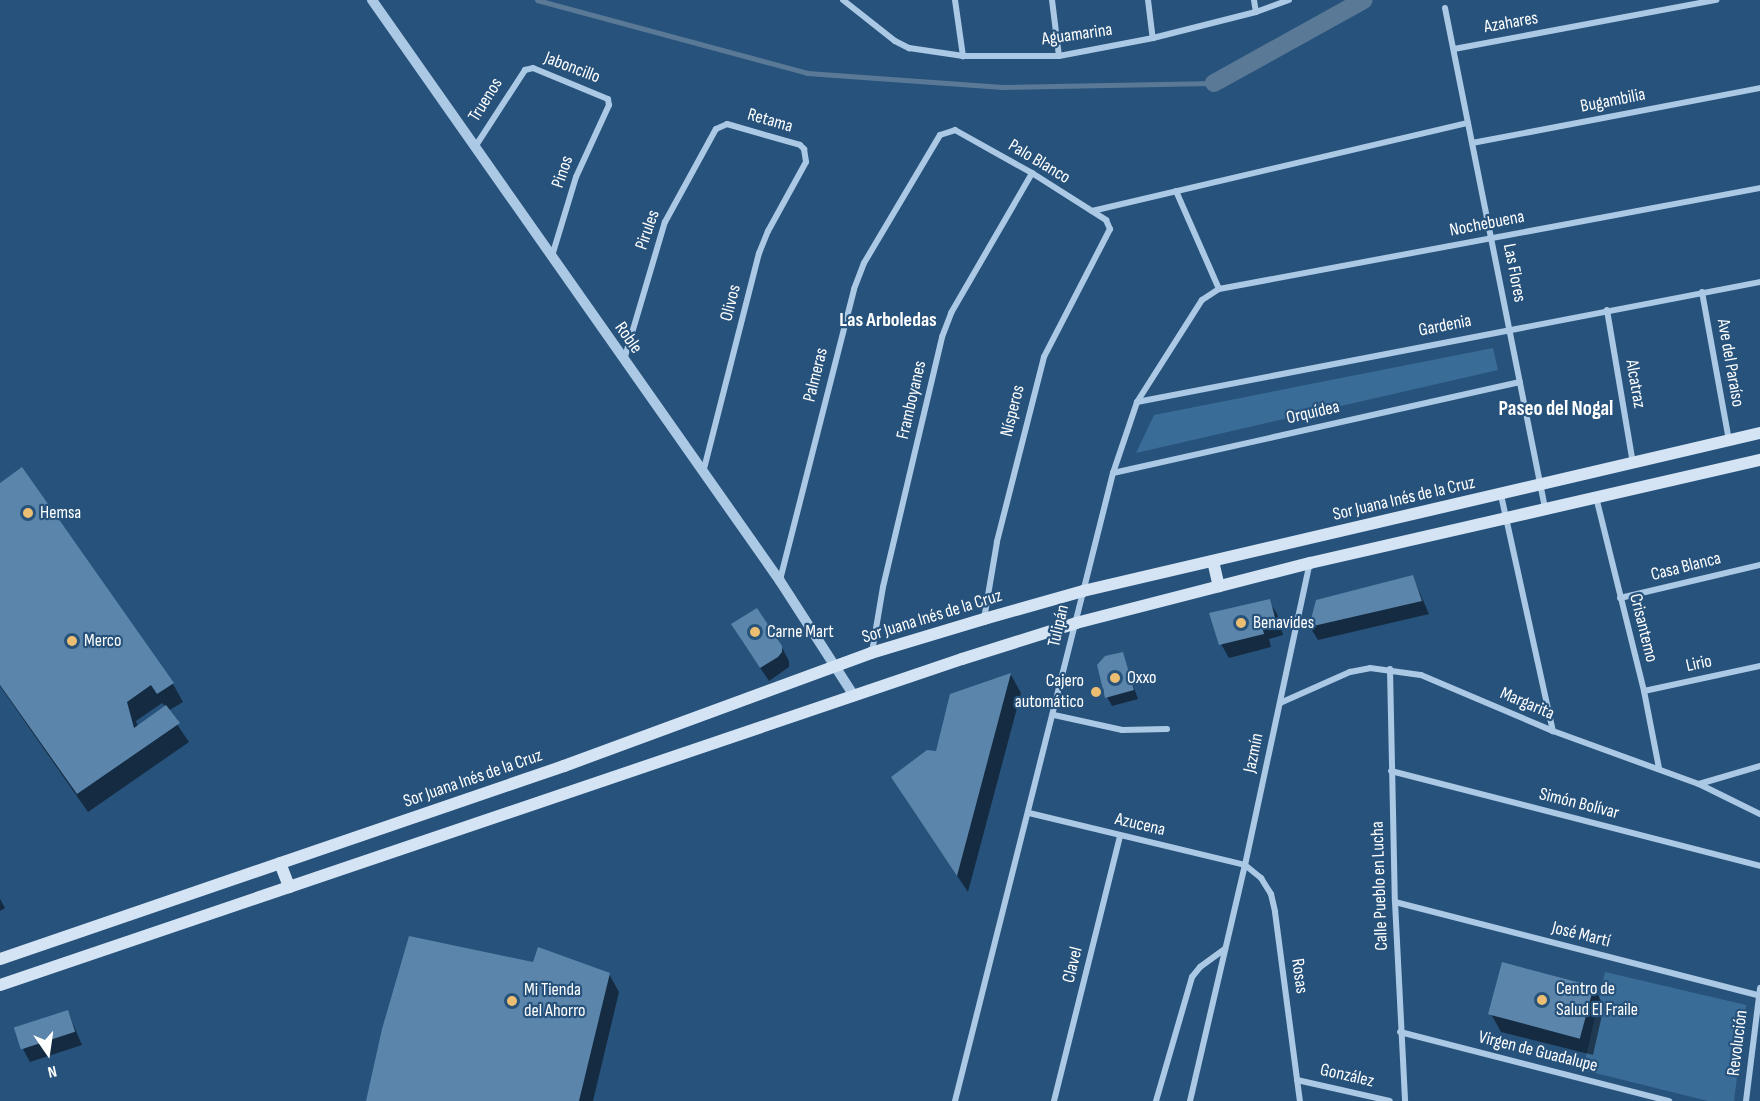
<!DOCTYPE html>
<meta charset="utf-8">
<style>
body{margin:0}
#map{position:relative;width:1760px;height:1101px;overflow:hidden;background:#27527b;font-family:"Sofia Sans Condensed",sans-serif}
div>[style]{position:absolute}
.green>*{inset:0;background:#3a6c98}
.shadow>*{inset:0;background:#0007}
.stream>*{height:5px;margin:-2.5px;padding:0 2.5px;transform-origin:2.5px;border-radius:2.5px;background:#5a7996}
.canal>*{height:18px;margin:-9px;padding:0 9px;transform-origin:9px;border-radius:9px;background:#5a7996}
.building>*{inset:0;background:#5b85ab;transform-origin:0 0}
.minor>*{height:6px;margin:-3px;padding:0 3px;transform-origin:3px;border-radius:3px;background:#abc9e4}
.tertiary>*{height:10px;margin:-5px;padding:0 5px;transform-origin:5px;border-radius:5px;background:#abc9e4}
.secondary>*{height:12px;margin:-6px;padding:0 6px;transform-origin:6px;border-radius:6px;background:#d4e4f4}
.dots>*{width:16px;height:16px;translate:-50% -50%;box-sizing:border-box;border:3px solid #27527b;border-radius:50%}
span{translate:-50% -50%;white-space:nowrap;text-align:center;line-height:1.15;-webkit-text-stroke:4.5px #27527b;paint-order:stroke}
.street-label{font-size:18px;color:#fff}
.poi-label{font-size:18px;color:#fff}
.left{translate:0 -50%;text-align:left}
.right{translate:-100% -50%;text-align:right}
.neighbourhood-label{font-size:20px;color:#fff;font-weight:700}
.quarter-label{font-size:21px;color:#fff;font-weight:700}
.north{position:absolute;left:18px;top:1023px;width:60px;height:60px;-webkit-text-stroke:4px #27527b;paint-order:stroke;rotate:167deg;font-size:16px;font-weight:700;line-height:24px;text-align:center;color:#fff}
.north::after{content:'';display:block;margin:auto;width:21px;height:27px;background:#fff;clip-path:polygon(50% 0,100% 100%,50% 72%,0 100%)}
</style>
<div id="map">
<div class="green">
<i style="clip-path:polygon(1493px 348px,1498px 370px,1136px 453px,1154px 415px)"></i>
<i style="clip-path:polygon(1605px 972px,1746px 1005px,1734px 1101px,1708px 1101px,1583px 1070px)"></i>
</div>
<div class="shadow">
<i style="clip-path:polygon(evenodd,0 484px,173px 684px,183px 702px,168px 711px,189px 742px,88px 812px,0 686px,0 484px,162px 703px,166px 707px,138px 727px,136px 721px,162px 703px)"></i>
<i style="clip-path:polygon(1413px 577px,1429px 614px,1318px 640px,1310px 627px)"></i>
<i style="clip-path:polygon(1269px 601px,1277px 614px,1283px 635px,1269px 639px,1271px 647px,1229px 658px,1221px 644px)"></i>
<i style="clip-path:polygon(740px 638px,781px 646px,789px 661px,789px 667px,769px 681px)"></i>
<i style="clip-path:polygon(1122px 654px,1138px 699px,1112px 706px,1107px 697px)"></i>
<i style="clip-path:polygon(1011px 675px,1021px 693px,968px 892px,903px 795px,938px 753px,952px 695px)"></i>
<i style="clip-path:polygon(0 899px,5px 908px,0 911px)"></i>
<i style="clip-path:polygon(609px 974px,619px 992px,593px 1101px,367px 1101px)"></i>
<i style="clip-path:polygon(1594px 988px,1604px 1006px,1593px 1055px,1501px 1032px,1491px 1014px)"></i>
<i style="clip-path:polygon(68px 1012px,82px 1045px,30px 1062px,23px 1049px)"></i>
</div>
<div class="stream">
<i style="left:537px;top:0;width:280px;rotate:15.1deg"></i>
<i style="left:807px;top:73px;width:196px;rotate:4.1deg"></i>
<i style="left:1003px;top:87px;width:211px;rotate:-1.1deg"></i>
</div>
<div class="canal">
<i style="left:1214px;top:83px;width:171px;rotate:-29deg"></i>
</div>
<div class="building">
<i style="clip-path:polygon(22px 467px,174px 683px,157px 694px,151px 685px,127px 702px,134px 728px,166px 705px,180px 723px,77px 794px,0 685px,0 483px)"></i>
<i style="clip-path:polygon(1413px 575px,1422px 601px,1309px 627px,1316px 600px)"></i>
<i style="clip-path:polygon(1270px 599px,1276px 621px,1262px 626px,1264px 634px,1219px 645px,1209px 613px)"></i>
<i style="clip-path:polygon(757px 608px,782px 646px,782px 652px,778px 657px,760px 668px,731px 624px)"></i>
<i style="clip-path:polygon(1123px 652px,1134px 690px,1105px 698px,1097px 665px,1105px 656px)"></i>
<i style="clip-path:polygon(1011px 673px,957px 876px,891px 777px,927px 750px,936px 751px,950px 694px)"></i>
<i style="clip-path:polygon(409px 936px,533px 962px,538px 947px,610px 973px,579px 1101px,366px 1101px,382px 1029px)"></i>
<i style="left:1502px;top:962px;width:95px;height:54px;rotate:15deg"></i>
<i style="left:68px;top:1010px;width:23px;height:57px;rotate:72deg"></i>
</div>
<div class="minor">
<i style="left:843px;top:0;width:66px;rotate:38.3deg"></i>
<i style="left:895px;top:41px;width:16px;rotate:27deg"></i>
<i style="left:909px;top:48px;width:55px;rotate:8.4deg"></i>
<i style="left:963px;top:56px;width:96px"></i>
<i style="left:1059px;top:56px;width:96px;rotate:-10.8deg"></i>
<i style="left:1153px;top:38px;width:106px;rotate:-14.2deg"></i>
<i style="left:1256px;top:12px;width:35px;rotate:-20deg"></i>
<i style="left:955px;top:0;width:57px;rotate:81.9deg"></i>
<i style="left:1052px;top:0;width:56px;rotate:82.9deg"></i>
<i style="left:1148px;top:0;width:38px;rotate:83deg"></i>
<i style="left:1254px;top:0;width:12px;rotate:81deg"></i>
<i style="left:1445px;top:8px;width:510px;rotate:78.69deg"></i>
<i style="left:1454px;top:49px;width:267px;rotate:-10.6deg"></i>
<i style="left:1472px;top:143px;width:293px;rotate:-10.8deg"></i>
<i style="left:475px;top:147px;width:92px;rotate:-57deg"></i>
<i style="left:525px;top:70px;width:8px;rotate:-14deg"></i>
<i style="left:533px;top:68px;width:81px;rotate:22.5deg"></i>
<i style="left:608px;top:99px;width:6px;rotate:81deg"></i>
<i style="left:609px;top:105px;width:79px;rotate:114.6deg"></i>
<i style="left:576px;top:177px;width:83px;rotate:106.9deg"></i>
<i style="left:1176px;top:191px;width:107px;rotate:66.3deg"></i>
<i style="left:1092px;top:211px;width:386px;rotate:-13.2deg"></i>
<i style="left:1702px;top:292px;width:150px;rotate:79.7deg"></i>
<i style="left:1607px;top:310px;width:155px;rotate:80.4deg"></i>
<i style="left:624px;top:360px;width:144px;rotate:-73.5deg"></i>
<i style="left:665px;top:222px;width:106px;rotate:-61.3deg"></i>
<i style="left:716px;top:129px;width:12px;rotate:-24deg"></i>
<i style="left:727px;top:124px;width:76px;rotate:16deg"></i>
<i style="left:800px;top:145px;width:6px;rotate:45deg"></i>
<i style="left:804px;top:149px;width:13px;rotate:81deg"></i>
<i style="left:806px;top:162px;width:79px;rotate:118.8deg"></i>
<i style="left:768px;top:231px;width:24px;rotate:112deg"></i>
<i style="left:759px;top:253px;width:226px;rotate:104.3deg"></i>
<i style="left:1137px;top:402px;width:634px;rotate:-10.9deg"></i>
<i style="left:1113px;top:473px;width:417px;rotate:-12.6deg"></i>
<i style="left:1501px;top:495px;width:242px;rotate:77.6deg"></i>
<i style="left:1596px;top:497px;width:200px;rotate:76.1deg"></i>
<i style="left:1644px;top:691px;width:78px;rotate:79deg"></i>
<i style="left:780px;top:580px;width:300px;rotate:-75.7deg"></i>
<i style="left:854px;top:289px;width:28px;rotate:-69deg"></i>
<i style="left:864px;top:263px;width:149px;rotate:-59.3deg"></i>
<i style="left:940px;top:135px;width:16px;rotate:-18deg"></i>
<i style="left:955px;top:130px;width:88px;rotate:29.2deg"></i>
<i style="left:1032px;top:173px;width:88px;rotate:32.4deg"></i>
<i style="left:1106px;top:220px;width:10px;rotate:66deg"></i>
<i style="left:1110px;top:229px;width:144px;rotate:117.3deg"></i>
<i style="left:1044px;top:357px;width:191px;rotate:104.3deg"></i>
<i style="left:997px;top:542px;width:78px;rotate:99.6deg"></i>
<i style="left:1620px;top:598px;width:144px;rotate:-13.3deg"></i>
<i style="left:872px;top:652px;width:66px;rotate:-80.4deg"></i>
<i style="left:883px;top:587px;width:257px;rotate:-76.7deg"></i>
<i style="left:942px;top:337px;width:26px;rotate:-69deg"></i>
<i style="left:951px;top:313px;width:162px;rotate:-59.9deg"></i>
<i style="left:1390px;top:669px;width:233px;rotate:88.8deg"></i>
<i style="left:1395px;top:902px;width:199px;rotate:87.1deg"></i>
<i style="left:1644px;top:691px;width:119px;rotate:-12.2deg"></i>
<i style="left:1280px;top:703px;width:77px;rotate:-23.9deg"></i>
<i style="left:1350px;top:672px;width:20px;rotate:-11deg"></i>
<i style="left:1370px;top:668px;width:51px;rotate:7.8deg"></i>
<i style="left:1421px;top:675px;width:143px;rotate:23deg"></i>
<i style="left:1553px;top:731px;width:155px;rotate:20deg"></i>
<i style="left:1699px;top:784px;width:68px;rotate:26.2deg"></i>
<i style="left:1054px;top:715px;width:70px;rotate:12.4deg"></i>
<i style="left:1122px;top:730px;width:45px;rotate:-1.3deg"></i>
<i style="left:1391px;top:771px;width:381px;rotate:14.4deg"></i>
<i style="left:1699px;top:784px;width:64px;rotate:-16.4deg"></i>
<i style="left:1029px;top:813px;width:222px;rotate:13.5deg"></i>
<i style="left:1245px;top:865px;width:21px;rotate:39deg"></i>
<i style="left:1261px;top:878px;width:19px;rotate:58deg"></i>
<i style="left:1271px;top:894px;width:18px;rotate:77deg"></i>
<i style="left:1275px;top:912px;width:191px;rotate:82.5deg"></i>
<i style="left:1395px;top:902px;width:377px;rotate:14.4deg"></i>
<i style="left:1400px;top:1032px;width:278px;rotate:14.4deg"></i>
<i style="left:1297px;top:1080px;width:95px;rotate:12.7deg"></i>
<i style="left:955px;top:1101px;width:648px;rotate:-75.88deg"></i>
<i style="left:1113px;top:473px;width:75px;rotate:-71.3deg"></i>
<i style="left:1137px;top:402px;width:121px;rotate:-57.5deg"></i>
<i style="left:1202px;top:300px;width:20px;rotate:-33deg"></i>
<i style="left:1219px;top:289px;width:550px;rotate:-10.57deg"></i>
<i style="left:1054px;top:1101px;width:273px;rotate:-76deg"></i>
<i style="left:1156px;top:1101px;width:129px;rotate:-73.8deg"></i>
<i style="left:1192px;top:977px;width:13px;rotate:-51deg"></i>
<i style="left:1200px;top:967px;width:31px;rotate:-36deg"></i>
<i style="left:1190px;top:1101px;width:242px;rotate:-76.9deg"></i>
<i style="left:1245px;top:865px;width:309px;rotate:-77.9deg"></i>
<i style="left:1746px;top:1101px;width:114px;rotate:-82.9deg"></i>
</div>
<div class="tertiary">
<i style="left:372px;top:0;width:710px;rotate:54.92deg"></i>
<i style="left:780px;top:581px;width:137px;rotate:57.2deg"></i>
</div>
<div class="secondary">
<i style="left:1213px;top:561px;width:26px;rotate:77deg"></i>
<i style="left:280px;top:863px;width:26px;rotate:69deg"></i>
<i style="left:0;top:959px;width:596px;rotate:-18.89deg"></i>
<i style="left:564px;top:766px;width:327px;rotate:-20.2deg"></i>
<i style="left:871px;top:653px;width:118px;rotate:-16.7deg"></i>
<i style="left:984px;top:619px;width:103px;rotate:-15.8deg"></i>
<i style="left:1083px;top:591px;width:695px;rotate:-13.14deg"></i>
<i style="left:0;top:985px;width:1016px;rotate:-18.72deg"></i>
<i style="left:962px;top:659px;width:120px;rotate:-17.5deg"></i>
<i style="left:1076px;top:623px;width:242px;rotate:-14.4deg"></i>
<i style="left:1310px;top:563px;width:462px;rotate:-12.9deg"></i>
</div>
<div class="dots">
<i style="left:28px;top:513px;background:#ecbe71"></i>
<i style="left:1241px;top:623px;background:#ecbe71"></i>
<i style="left:755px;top:632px;background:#ecbe71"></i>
<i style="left:72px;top:641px;background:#ecbe71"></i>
<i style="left:1115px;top:678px;background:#ecbe71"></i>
<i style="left:1096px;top:692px;background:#ecbe71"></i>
<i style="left:1542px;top:1000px;background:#ecbe71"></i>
<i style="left:512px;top:1001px;background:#ecbe71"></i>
</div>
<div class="street-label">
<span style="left:1511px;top:23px;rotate:-10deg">Azahares</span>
<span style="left:1077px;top:35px;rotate:-8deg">Aguamarina</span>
<span style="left:572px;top:68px;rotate:21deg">Jaboncillo</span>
<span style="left:486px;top:100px;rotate:-58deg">Truenos</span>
<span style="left:1613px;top:101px;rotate:-11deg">Bugambilia</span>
<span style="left:770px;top:121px;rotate:16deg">Retama</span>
<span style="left:1039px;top:162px;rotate:31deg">Palo Blanco</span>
<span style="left:563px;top:172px;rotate:-71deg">Pinos</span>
<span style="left:1487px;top:224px;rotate:-11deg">Nochebuena</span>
<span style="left:648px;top:230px;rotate:-71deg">Pirules</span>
<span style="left:1514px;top:273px;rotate:79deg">Las Flores</span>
<span style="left:731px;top:303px;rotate:-76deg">Olivos</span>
<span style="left:1445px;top:326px;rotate:-11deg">Gardenia</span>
<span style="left:628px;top:338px;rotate:55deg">Roble</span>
<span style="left:1730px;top:363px;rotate:80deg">Ave del Paraíso</span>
<span style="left:816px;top:375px;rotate:-76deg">Palmeras</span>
<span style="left:1635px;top:384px;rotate:80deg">Alcatraz</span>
<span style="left:912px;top:400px;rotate:-77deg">Framboyanes</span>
<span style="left:1013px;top:411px;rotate:-76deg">Nísperos</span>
<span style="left:1313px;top:413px;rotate:-13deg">Orquídea</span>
<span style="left:1404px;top:499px;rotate:-13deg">Sor Juana Inés de la Cruz</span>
<span style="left:1686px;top:567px;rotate:-14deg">Casa Blanca</span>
<span style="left:932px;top:617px;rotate:-17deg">Sor Juana Inés de la Cruz</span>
<span style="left:1059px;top:626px;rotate:-77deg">Tulipán</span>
<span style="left:1643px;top:628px;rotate:76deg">Crisantemo</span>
<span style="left:1699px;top:664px;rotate:-12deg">Lirio</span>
<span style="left:1527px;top:704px;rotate:23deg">Margarita</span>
<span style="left:1254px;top:753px;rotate:-78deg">Jazmín</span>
<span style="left:473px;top:779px;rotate:-19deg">Sor Juana Inés de la Cruz</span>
<span style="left:1579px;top:804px;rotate:14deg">Simón Bolívar</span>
<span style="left:1140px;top:825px;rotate:13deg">Azucena</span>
<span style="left:1380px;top:886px;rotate:-92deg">Calle Pueblo en Lucha</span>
<span style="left:1581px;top:935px;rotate:14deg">José Martí</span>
<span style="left:1073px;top:965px;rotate:-76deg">Clavel</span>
<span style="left:1299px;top:976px;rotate:82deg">Rosas</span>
<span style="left:1738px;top:1043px;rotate:-83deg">Revolución</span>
<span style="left:1538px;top:1052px;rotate:14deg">Virgen de Guadalupe</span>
<span style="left:1347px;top:1076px;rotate:13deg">González</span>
</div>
<div class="poi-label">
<span class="left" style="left:40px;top:513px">Hemsa</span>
<span class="left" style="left:1253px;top:623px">Benavides</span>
<span class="left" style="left:767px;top:632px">Carne Mart</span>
<span class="left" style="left:84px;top:641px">Merco</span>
<span class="left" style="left:1127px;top:678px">Oxxo</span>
<span class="right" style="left:1084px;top:692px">Cajero<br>automático</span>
<span class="left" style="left:1556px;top:1000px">Centro de<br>Salud El Fraile</span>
<span class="left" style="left:524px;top:1001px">Mi Tienda<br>del Ahorro</span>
</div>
<div class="neighbourhood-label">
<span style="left:888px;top:320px">Las Arboledas</span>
</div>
<div class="quarter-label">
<span style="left:1556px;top:409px">Paseo del Nogal</span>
</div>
<div class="north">N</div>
</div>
